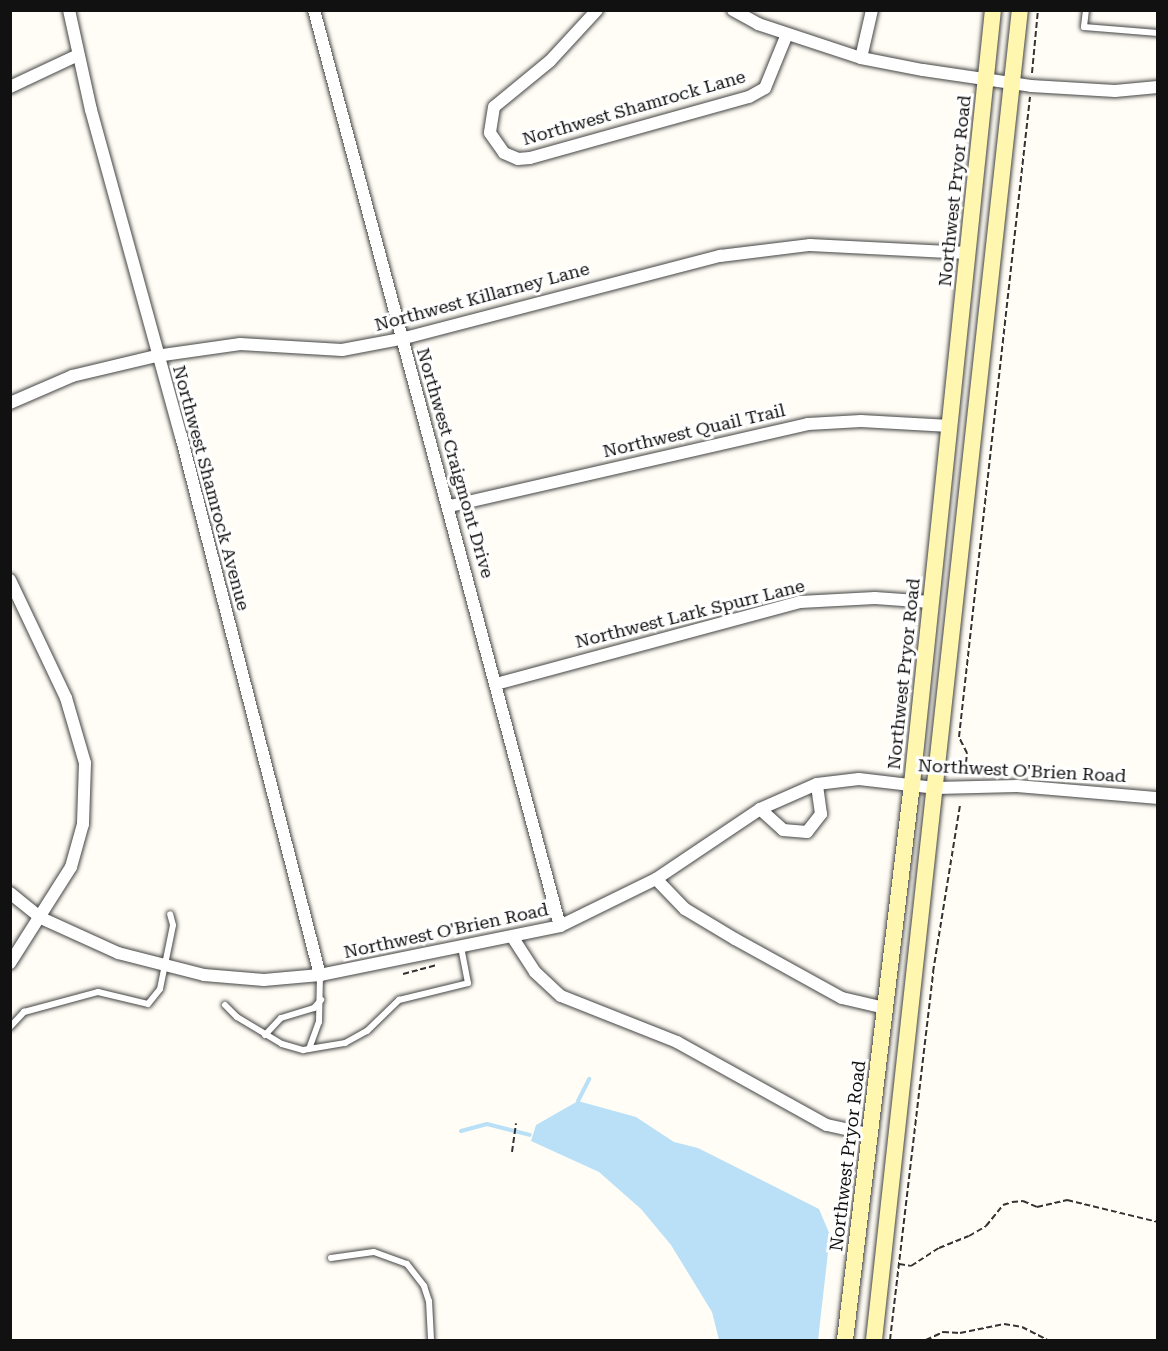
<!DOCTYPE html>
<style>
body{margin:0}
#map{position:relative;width:1168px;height:1351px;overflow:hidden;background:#fffdf5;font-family:"Roboto Serif",serif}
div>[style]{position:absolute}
.water>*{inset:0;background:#b9e0f7}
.stream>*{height:4px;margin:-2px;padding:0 2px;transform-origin:2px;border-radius:2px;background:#b9e0f7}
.path>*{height:2px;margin-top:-1px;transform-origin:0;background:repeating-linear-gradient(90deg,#333 0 6px,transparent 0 9px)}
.roads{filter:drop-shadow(0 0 2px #444) drop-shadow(0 0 2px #444)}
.lane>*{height:6px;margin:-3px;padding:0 3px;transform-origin:3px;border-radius:3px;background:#fff}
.street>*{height:12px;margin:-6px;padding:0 6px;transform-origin:6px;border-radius:6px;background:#fff}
.secondary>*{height:16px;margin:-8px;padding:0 8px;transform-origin:8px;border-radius:8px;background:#fff6b0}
span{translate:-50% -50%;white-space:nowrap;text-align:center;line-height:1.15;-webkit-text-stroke:6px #fff;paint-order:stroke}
.street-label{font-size:18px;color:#111}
.frame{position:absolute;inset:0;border:12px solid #111;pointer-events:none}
</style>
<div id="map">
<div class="water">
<i style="clip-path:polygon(578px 1101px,636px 1117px,674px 1142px,698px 1148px,819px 1209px,830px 1235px,818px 1340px,719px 1340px,712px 1312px,671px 1245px,641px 1209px,599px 1172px,531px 1141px,536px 1125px)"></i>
</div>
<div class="stream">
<i style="left:578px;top:1101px;width:25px;rotate:-63deg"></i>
<i style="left:461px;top:1131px;width:27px;rotate:-15deg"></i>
<i style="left:487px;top:1124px;width:44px;rotate:14.3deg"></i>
</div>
<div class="path">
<i style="left:1032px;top:73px;width:63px;rotate:-84.6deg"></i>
<i style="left:965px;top:772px;width:19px;rotate:-84deg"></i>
<i style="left:967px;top:753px;width:18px;rotate:-117deg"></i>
<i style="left:959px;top:737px;width:644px;rotate:-83.67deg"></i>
<i style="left:403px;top:974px;width:35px;rotate:-15deg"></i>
<i style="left:512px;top:1152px;width:29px;rotate:-82deg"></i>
<i style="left:899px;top:1264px;width:12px;rotate:9deg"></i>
<i style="left:911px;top:1266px;width:33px;rotate:-33deg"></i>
<i style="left:939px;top:1248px;width:32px;rotate:-22deg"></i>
<i style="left:969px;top:1236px;width:20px;rotate:-30deg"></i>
<i style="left:986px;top:1226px;width:27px;rotate:-51deg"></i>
<i style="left:1003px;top:1205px;width:9px;rotate:-18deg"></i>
<i style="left:1012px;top:1202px;width:11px;rotate:-5deg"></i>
<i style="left:1023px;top:1201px;width:15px;rotate:23deg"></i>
<i style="left:1037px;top:1207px;width:31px;rotate:-13deg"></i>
<i style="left:1067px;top:1200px;width:94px;rotate:13.6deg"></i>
<i style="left:890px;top:1340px;width:371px;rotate:-83.3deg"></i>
<i style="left:933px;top:972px;width:169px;rotate:-80.8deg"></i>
<i style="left:926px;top:1340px;width:19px;rotate:-25deg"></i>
<i style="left:943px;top:1332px;width:17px;rotate:3deg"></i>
<i style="left:960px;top:1333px;width:45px;rotate:-11.6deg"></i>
<i style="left:1004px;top:1324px;width:18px;rotate:9deg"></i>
<i style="left:1022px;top:1327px;width:28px;rotate:27deg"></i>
</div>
<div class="roads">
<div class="lane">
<i style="left:1086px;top:10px;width:17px;rotate:97deg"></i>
<i style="left:1084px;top:27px;width:74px;rotate:4.6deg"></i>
<i style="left:225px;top:1005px;width:17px;rotate:45deg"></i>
<i style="left:237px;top:1017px;width:52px;rotate:31deg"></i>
<i style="left:282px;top:1044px;width:22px;rotate:16deg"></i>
<i style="left:303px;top:1050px;width:43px;rotate:-9.5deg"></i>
<i style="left:345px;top:1043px;width:25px;rotate:-29deg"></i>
<i style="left:367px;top:1031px;width:45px;rotate:-44.1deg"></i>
<i style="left:399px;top:1000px;width:71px;rotate:-13.8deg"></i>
<i style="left:468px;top:983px;width:36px;rotate:-101deg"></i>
<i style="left:10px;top:1027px;width:21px;rotate:-47deg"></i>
<i style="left:24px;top:1012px;width:77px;rotate:-15.1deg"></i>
<i style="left:98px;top:992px;width:51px;rotate:13.5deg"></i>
<i style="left:148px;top:1004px;width:19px;rotate:-51deg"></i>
<i style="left:160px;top:989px;width:65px;rotate:-78.5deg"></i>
<i style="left:173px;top:925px;width:11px;rotate:-105deg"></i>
<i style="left:265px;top:1035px;width:23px;rotate:-47deg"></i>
<i style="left:281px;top:1018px;width:34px;rotate:-17deg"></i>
<i style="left:314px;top:1008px;width:11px;rotate:-49deg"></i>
<i style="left:309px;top:1049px;width:29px;rotate:-70deg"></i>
<i style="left:319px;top:1022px;width:46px;rotate:-88.8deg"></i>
<i style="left:331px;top:1258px;width:43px;rotate:-7.9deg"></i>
<i style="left:374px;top:1252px;width:35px;rotate:20deg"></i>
<i style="left:407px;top:1264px;width:28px;rotate:52deg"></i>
<i style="left:424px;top:1286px;width:16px;rotate:72deg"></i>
<i style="left:429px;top:1301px;width:39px;rotate:87deg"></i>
</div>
<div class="street">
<i style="left:69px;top:10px;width:102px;rotate:77.6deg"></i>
<i style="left:91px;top:110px;width:338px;rotate:74.6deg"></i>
<i style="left:181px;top:436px;width:557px;rotate:75.54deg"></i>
<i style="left:314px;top:10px;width:948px;rotate:74.97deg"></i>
<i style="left:597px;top:10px;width:69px;rotate:132.7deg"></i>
<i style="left:550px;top:61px;width:72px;rotate:140.6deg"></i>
<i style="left:494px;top:107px;width:26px;rotate:99deg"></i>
<i style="left:490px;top:133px;width:24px;rotate:55deg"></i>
<i style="left:504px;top:153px;width:15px;rotate:23deg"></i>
<i style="left:518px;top:159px;width:12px;rotate:-5deg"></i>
<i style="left:530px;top:158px;width:227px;rotate:-15.6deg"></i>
<i style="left:749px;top:97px;width:18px;rotate:-29deg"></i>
<i style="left:765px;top:88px;width:58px;rotate:-67.8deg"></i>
<i style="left:733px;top:10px;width:29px;rotate:29deg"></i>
<i style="left:758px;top:24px;width:108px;rotate:18.3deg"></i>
<i style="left:861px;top:58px;width:63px;rotate:11deg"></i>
<i style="left:923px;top:70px;width:109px;rotate:8.4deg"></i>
<i style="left:1031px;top:86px;width:84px;rotate:3.4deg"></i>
<i style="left:1115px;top:91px;width:43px;rotate:-5.3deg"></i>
<i style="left:861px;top:58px;width:49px;rotate:-77.1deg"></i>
<i style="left:10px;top:87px;width:75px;rotate:-25.2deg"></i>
<i style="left:10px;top:403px;width:68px;rotate:-23.5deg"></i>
<i style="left:72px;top:376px;width:86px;rotate:-13.4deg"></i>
<i style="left:156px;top:356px;width:85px;rotate:-8.1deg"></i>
<i style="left:240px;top:344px;width:102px;rotate:3.4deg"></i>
<i style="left:342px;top:350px;width:60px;rotate:-10.6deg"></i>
<i style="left:401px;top:339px;width:330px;rotate:-14.6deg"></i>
<i style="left:720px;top:256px;width:91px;rotate:-7deg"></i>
<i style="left:810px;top:245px;width:158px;rotate:2.9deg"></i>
<i style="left:450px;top:506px;width:367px;rotate:-12.9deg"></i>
<i style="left:808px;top:424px;width:53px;rotate:-3.2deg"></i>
<i style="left:861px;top:421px;width:89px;rotate:3.2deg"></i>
<i style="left:10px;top:580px;width:131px;rotate:64.6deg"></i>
<i style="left:66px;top:698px;width:68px;rotate:73.7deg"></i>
<i style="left:85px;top:763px;width:61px;rotate:91.9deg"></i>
<i style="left:83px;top:824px;width:45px;rotate:105.6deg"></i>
<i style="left:71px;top:867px;width:114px;rotate:122.4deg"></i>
<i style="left:496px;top:684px;width:315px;rotate:-15.1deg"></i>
<i style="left:800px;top:602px;width:75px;rotate:-3.1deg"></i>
<i style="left:875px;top:598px;width:56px;rotate:4.1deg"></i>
<i style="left:760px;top:809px;width:31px;rotate:42deg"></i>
<i style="left:783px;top:830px;width:24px;rotate:5deg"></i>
<i style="left:807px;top:832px;width:23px;rotate:-52deg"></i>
<i style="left:821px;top:814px;width:30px;rotate:-98deg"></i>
<i style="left:656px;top:879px;width:42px;rotate:46deg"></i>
<i style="left:685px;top:909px;width:58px;rotate:31deg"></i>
<i style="left:735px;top:939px;width:122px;rotate:28.9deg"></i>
<i style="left:842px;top:998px;width:44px;rotate:13.1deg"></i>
<i style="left:10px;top:893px;width:40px;rotate:39deg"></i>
<i style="left:41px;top:918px;width:85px;rotate:24.4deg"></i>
<i style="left:118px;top:953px;width:89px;rotate:14.3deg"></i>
<i style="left:204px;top:975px;width:60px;rotate:4.8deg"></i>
<i style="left:264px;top:980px;width:56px;rotate:-5.1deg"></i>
<i style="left:320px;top:975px;width:245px;rotate:-11.5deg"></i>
<i style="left:560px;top:926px;width:107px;rotate:-26.1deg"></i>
<i style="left:656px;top:879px;width:125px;rotate:-33.9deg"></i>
<i style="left:760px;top:809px;width:62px;rotate:-23.7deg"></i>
<i style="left:817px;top:784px;width:42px;rotate:-6.8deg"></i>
<i style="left:859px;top:779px;width:78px;rotate:6.7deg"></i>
<i style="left:936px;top:788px;width:81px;rotate:-1.4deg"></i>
<i style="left:1017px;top:786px;width:142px;rotate:4.9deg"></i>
<i style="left:513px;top:938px;width:40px;rotate:57.1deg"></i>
<i style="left:535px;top:972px;width:35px;rotate:43deg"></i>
<i style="left:561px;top:996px;width:125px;rotate:21.6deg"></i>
<i style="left:677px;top:1042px;width:171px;rotate:29deg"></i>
<i style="left:827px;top:1125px;width:46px;rotate:12.5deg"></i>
</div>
<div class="secondary">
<i style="left:845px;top:1340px;width:560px;rotate:-83.13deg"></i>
<i style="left:912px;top:784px;width:778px;rotate:-84.03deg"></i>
<i style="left:874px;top:1340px;width:1338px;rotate:-83.74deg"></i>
</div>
</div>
<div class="street-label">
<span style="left:634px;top:108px;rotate:-16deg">Northwest Shamrock Lane</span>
<span style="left:955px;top:191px;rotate:-84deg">Northwest Pryor Road</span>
<span style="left:482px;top:297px;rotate:-15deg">Northwest Killarney Lane</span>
<span style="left:694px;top:431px;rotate:-13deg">Northwest Quail Trail</span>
<span style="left:455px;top:463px;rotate:74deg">Northwest Craigmont Drive</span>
<span style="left:211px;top:488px;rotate:75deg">Northwest Shamrock Avenue</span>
<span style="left:690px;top:614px;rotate:-14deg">Northwest Lark Spurr Lane</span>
<span style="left:904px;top:674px;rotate:-84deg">Northwest Pryor Road</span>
<span style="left:1022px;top:771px;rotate:3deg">Northwest O'Brien Road</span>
<span style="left:446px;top:931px;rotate:-12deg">Northwest O'Brien Road</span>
<span style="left:848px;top:1156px;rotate:-83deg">Northwest Pryor Road</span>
</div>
<div class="frame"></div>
</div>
